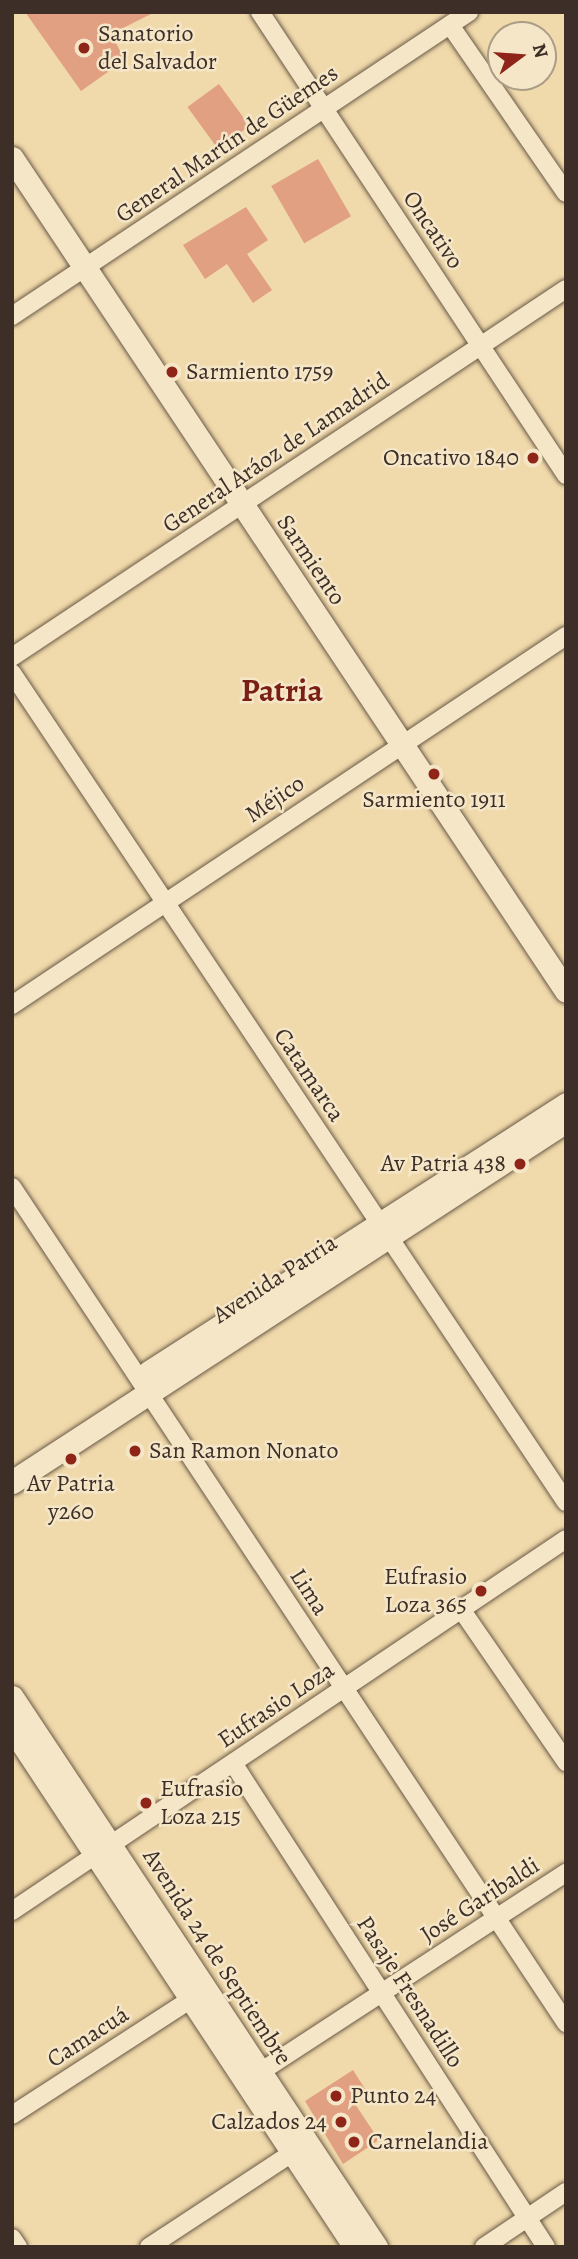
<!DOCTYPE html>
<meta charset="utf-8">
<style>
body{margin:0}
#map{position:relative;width:578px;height:2259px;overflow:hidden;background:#f0d9aa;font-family:Alegreya,serif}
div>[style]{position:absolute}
.building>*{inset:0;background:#e1a082;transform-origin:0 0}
.roads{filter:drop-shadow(0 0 2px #6a5a48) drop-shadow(0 0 2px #6a5a48)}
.minor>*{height:18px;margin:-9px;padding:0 9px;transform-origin:9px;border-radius:9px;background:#f5e6c8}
.secondary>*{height:23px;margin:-11.5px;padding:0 11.5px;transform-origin:11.5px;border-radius:11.5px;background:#f5e6c8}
.dots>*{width:19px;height:19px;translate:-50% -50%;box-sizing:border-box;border:4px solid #f5e6c8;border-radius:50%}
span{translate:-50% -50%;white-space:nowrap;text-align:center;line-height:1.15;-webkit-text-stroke:5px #f5e6c8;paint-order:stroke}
.poi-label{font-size:24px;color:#3d2f27}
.left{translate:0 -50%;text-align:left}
.right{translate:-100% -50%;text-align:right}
.street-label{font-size:24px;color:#3d2f27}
.district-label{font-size:32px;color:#7a1f14;font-weight:700}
.frame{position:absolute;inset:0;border:14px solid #3d2f27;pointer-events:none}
.north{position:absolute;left:487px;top:21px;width:70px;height:70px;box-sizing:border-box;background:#f5e6c8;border:2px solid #ab9d88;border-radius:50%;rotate:74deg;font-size:19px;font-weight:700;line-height:28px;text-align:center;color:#3d2f27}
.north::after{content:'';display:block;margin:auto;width:24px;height:32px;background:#8f2418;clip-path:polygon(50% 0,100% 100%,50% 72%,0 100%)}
</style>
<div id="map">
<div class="building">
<i style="clip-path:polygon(25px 12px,155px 12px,111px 34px,125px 60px,81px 91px)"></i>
<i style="left:219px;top:84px;width:52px;height:39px;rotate:54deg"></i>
<i style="left:318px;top:159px;width:66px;height:54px;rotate:60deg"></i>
<i style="clip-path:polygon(246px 207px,268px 240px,247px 254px,272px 290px,253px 303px,227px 264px,205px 279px,183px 245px)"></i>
<i style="clip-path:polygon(353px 2070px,367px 2092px,353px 2101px,379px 2140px,343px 2164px,305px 2101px)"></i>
</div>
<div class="roads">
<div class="minor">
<i style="left:260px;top:12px;width:555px;rotate:56.54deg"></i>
<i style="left:450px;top:25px;width:204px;rotate:55.4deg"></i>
<i style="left:12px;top:316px;width:549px;rotate:-33.63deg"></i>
<i style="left:12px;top:657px;width:665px;rotate:-33.59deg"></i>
<i style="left:12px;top:673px;width:997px;rotate:56.25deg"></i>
<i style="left:12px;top:1005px;width:666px;rotate:-33.67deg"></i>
<i style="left:12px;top:1187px;width:1003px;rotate:56.47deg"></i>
<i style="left:461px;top:1609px;width:186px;rotate:55.5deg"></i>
<i style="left:233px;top:1763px;width:576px;rotate:57.11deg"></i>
<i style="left:12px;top:1911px;width:667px;rotate:-33.88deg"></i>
<i style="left:251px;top:2078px;width:376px;rotate:-33.1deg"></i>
<i style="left:12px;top:2115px;width:213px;rotate:-32.9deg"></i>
<i style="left:12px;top:2238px;width:11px;rotate:56deg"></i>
<i style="left:149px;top:2247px;width:182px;rotate:-33.3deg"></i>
<i style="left:484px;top:2247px;width:99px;rotate:-33.9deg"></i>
</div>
<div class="secondary">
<i style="left:12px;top:158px;width:1000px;rotate:56.37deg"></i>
<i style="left:149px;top:1372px;width:496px;rotate:-32.7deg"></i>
<i style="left:12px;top:1482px;width:661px;rotate:-33.09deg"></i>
<i style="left:12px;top:1697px;width:660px;rotate:56.5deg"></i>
<i style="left:12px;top:1728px;width:622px;rotate:56.54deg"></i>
</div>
</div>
<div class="dots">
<i style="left:84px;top:48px;background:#8f2418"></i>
<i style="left:172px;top:372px;background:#8f2418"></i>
<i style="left:533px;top:458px;background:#8f2418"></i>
<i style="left:434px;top:774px;background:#8f2418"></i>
<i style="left:520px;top:1164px;background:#8f2418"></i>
<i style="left:135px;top:1451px;background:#8f2418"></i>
<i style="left:71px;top:1459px;background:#8f2418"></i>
<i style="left:481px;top:1591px;background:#8f2418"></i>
<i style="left:146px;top:1803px;background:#8f2418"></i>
<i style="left:336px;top:2096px;background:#8f2418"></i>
<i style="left:341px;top:2122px;background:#8f2418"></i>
<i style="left:354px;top:2142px;background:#8f2418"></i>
</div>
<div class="poi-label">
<span class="left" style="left:98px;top:48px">Sanatorio<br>del Salvador</span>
<span class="left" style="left:186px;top:372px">Sarmiento 1759</span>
<span class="right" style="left:519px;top:458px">Oncativo 1840</span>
<span style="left:434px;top:800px">Sarmiento 1911</span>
<span class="right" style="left:506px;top:1164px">Av Patria 438</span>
<span class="left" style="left:149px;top:1451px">San Ramon Nonato</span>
<span style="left:71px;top:1498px">Av Patria<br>y260</span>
<span class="right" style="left:467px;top:1591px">Eufrasio<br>Loza 365</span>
<span class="left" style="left:160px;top:1803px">Eufrasio<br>Loza 215</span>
<span class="left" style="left:350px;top:2096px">Punto 24</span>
<span class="right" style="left:327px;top:2122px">Calzados 24</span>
<span class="left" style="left:368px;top:2142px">Carnelandia</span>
</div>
<div class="street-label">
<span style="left:227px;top:144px;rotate:-34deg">General Martín de Güemes</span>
<span style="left:433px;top:230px;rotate:56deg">Oncativo</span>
<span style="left:276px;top:453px;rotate:-34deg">General Aráoz de Lamadrid</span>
<span style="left:311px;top:560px;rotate:56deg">Sarmiento</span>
<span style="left:275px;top:799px;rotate:-34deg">Méjico</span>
<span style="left:309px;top:1075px;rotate:56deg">Catamarca</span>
<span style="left:275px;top:1279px;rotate:-33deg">Avenida Patria</span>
<span style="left:309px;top:1592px;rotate:57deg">Lima</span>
<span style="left:276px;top:1705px;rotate:-34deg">Eufrasio Loza</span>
<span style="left:480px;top:1900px;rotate:-33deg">José Garibaldi</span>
<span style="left:217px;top:1957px;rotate:57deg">Avenida 24 de Septiembre</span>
<span style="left:410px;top:1992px;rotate:57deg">Pasaje Fresnadillo</span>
<span style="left:88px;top:2037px;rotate:-33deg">Camacuá</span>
</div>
<div class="district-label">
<span style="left:282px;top:690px">Patria</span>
</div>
<div class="frame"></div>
<div class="north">N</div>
</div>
